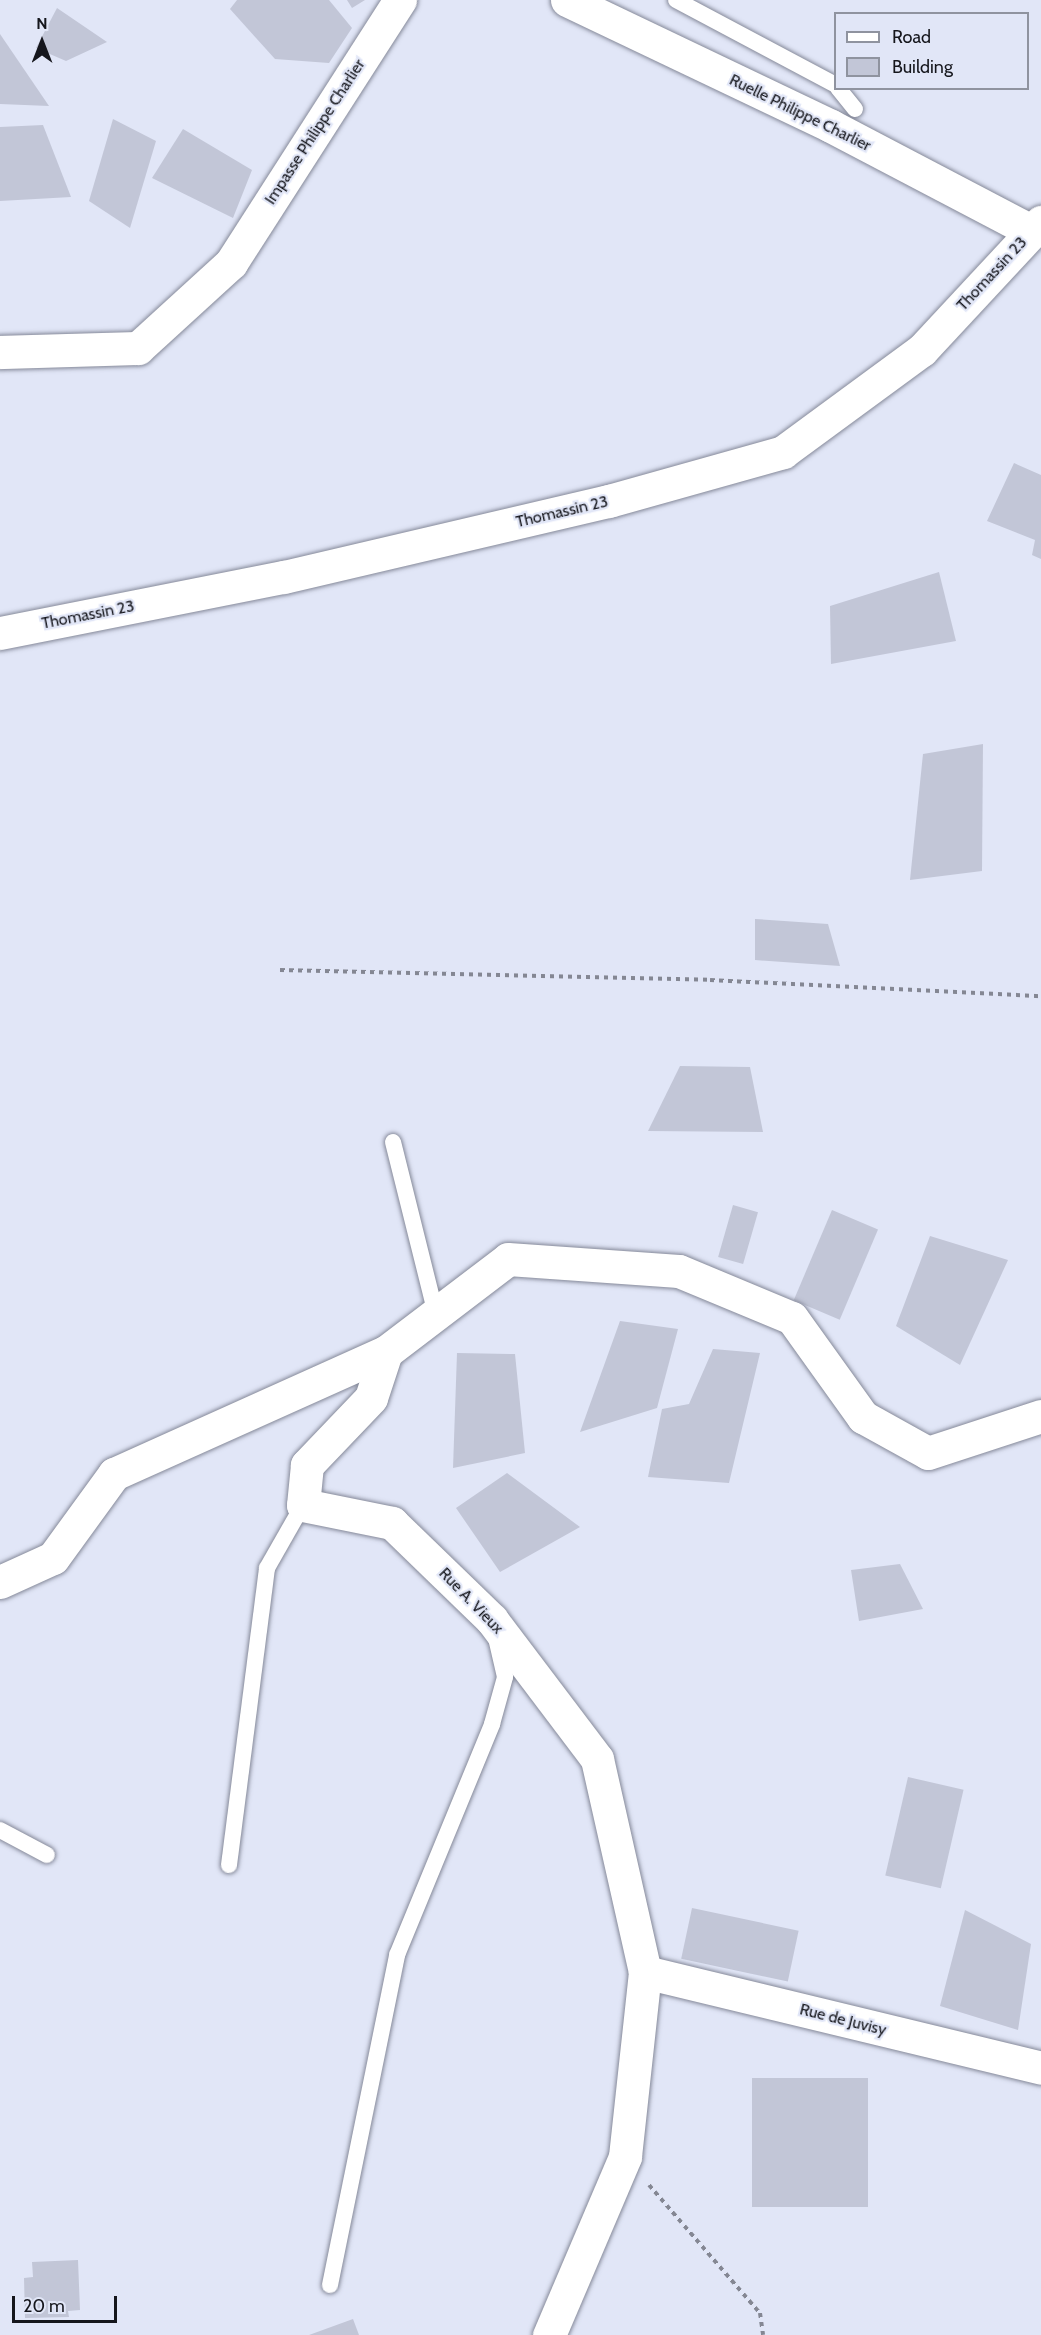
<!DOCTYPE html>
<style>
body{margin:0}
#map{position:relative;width:1041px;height:2335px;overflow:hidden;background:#e1e6f7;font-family:Cabin,sans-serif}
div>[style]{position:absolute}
.building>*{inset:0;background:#c2c6d7;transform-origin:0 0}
.path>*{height:4px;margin-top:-2px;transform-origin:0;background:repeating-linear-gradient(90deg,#848793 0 4.5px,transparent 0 9px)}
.roads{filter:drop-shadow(0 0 2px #858999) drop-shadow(0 0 2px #858999)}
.service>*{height:16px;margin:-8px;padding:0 8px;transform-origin:8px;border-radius:8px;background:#fff}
.minor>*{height:33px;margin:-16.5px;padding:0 16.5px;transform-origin:16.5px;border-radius:16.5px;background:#fff}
span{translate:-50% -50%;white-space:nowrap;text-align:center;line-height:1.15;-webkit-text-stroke:4.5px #e1e6f7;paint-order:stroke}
.street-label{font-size:16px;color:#15161c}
.legend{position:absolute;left:834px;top:12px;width:195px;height:78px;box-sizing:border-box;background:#e1e6f7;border:2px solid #8f939f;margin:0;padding:8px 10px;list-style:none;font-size:18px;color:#15161c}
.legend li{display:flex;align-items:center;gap:12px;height:30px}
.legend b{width:30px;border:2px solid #8f939f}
.north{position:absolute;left:12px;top:12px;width:60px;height:60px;-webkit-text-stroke:4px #e1e6f7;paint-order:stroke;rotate:0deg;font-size:16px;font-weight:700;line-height:24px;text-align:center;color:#15161c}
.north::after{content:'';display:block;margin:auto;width:21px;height:27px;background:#15161c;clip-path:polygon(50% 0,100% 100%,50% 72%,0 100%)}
.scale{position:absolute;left:12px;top:2296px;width:105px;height:27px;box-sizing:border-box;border:3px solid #15161c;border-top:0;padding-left:8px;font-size:18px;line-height:21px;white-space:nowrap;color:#15161c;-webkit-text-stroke:4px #e1e6f7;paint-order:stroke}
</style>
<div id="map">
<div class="building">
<i style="clip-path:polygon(237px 0,329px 0,352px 28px,329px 63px,275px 59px,230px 9px)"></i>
<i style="clip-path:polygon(347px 0,365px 0,352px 8px)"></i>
<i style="clip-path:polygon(57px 8px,107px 42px,66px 61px,36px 48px)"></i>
<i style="clip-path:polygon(0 34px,49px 106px,0 104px)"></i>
<i style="clip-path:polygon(113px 119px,156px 141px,130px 228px,89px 201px)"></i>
<i style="clip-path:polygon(43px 125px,71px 197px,0 201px,0 127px)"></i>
<i style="clip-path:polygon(183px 129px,252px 170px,233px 218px,152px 178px)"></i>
<i style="clip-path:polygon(1014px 463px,1041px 475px,1041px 559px,1032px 555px,1035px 540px,987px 521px)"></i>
<i style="clip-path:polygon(939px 572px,956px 641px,831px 664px,830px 606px)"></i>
<i style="clip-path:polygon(983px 744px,982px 871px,910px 880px,923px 754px)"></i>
<i style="clip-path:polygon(755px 919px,828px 924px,840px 966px,755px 960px)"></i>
<i style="clip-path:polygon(680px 1066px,750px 1067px,763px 1132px,648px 1131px)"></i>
<i style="left:733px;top:1205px;width:26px;height:54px;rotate:16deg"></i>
<i style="left:832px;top:1210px;width:50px;height:98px;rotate:23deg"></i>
<i style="clip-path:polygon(930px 1236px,1008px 1260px,960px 1365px,896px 1326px)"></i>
<i style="clip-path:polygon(620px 1321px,678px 1329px,657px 1408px,580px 1432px)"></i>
<i style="clip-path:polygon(713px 1349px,760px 1353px,729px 1483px,648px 1477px,662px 1409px,689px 1404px)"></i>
<i style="clip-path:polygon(457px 1353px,515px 1354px,525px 1453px,453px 1468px)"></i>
<i style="clip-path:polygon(507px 1473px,580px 1527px,500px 1572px,456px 1508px)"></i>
<i style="clip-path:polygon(900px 1564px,923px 1609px,859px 1621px,851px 1570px)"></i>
<i style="left:908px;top:1777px;width:57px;height:101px;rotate:13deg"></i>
<i style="left:692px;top:1908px;width:109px;height:52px;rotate:12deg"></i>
<i style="clip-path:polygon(965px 1910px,1031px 1944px,1018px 2030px,940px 2006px)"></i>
<i style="left:752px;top:2078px;width:116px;height:129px"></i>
<i style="clip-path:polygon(78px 2260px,80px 2310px,68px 2311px,69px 2317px,25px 2318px,24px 2278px,33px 2277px,32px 2262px)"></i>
<i style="clip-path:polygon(353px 2319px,359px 2335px,309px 2335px)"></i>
</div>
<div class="path">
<i style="left:280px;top:970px;width:430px;rotate:1.3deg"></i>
<i style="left:710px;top:980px;width:331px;rotate:2.8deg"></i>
<i style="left:649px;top:2185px;width:169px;rotate:49.1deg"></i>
<i style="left:760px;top:2313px;width:22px;rotate:82deg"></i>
</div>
<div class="roads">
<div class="service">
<i style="left:676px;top:0;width:181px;rotate:28deg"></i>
<i style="left:838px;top:88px;width:27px;rotate:51deg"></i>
<i style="left:393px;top:1142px;width:177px;rotate:76deg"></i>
<i style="left:0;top:1830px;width:53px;rotate:28deg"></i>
<i style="left:229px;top:1865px;width:299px;rotate:-82.7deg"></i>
<i style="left:267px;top:1568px;width:73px;rotate:-60.3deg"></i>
<i style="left:330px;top:2285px;width:337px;rotate:-78.5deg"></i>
<i style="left:397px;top:1955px;width:250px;rotate:-67.6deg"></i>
<i style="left:492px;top:1724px;width:49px;rotate:-74.5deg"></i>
<i style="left:505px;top:1677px;width:40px;rotate:-103deg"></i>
</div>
<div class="minor">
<i style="left:567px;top:0;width:293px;rotate:25.5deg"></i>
<i style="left:831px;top:126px;width:226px;rotate:27.7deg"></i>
<i style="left:0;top:352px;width:138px;rotate:-1.7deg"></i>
<i style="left:138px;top:348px;width:126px;rotate:-42.4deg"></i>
<i style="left:231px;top:263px;width:313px;rotate:-57.3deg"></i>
<i style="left:0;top:633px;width:289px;rotate:-11.2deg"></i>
<i style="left:284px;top:577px;width:334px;rotate:-13.2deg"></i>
<i style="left:609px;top:501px;width:181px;rotate:-15.7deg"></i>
<i style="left:783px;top:452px;width:172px;rotate:-36.3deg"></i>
<i style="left:922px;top:350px;width:175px;rotate:-47.1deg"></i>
<i style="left:386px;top:1352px;width:153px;rotate:-37.3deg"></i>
<i style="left:508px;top:1259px;width:171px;rotate:4deg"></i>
<i style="left:679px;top:1271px;width:122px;rotate:22.6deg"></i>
<i style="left:792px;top:1318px;width:122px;rotate:54.4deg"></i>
<i style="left:863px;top:1417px;width:74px;rotate:29deg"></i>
<i style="left:928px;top:1453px;width:119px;rotate:-18.1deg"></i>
<i style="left:0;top:1582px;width:58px;rotate:-24.4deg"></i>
<i style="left:53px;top:1558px;width:104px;rotate:-54deg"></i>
<i style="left:114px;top:1474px;width:298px;rotate:-24.2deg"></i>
<i style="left:386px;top:1352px;width:48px;rotate:108.1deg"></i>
<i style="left:371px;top:1398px;width:93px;rotate:133.7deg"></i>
<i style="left:307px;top:1465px;width:40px;rotate:95.7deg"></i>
<i style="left:303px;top:1505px;width:91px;rotate:11.4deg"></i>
<i style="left:392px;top:1523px;width:139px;rotate:44.1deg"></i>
<i style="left:492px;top:1620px;width:174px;rotate:52.9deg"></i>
<i style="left:597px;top:1759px;width:218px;rotate:77.3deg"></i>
<i style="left:645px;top:1972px;width:186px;rotate:96.2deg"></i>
<i style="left:625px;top:2157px;width:194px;rotate:113.1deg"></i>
<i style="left:645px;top:1972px;width:407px;rotate:13.6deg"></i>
</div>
</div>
<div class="street-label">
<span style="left:800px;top:113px;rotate:26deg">Ruelle Philippe Charlier</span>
<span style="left:315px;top:132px;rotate:-57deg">Impasse Philippe Charlier</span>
<span style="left:992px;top:274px;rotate:-47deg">Thomassin 23</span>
<span style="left:562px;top:512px;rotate:-13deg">Thomassin 23</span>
<span style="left:88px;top:615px;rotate:-11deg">Thomassin 23</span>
<span style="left:471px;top:1601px;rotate:46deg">Rue A. Vieux</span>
<span style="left:843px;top:2020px;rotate:14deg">Rue de Juvisy</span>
</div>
<ul class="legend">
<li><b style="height:8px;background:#fff"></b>Road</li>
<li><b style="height:16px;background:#c2c6d7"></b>Building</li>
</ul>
<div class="north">N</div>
<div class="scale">20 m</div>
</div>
